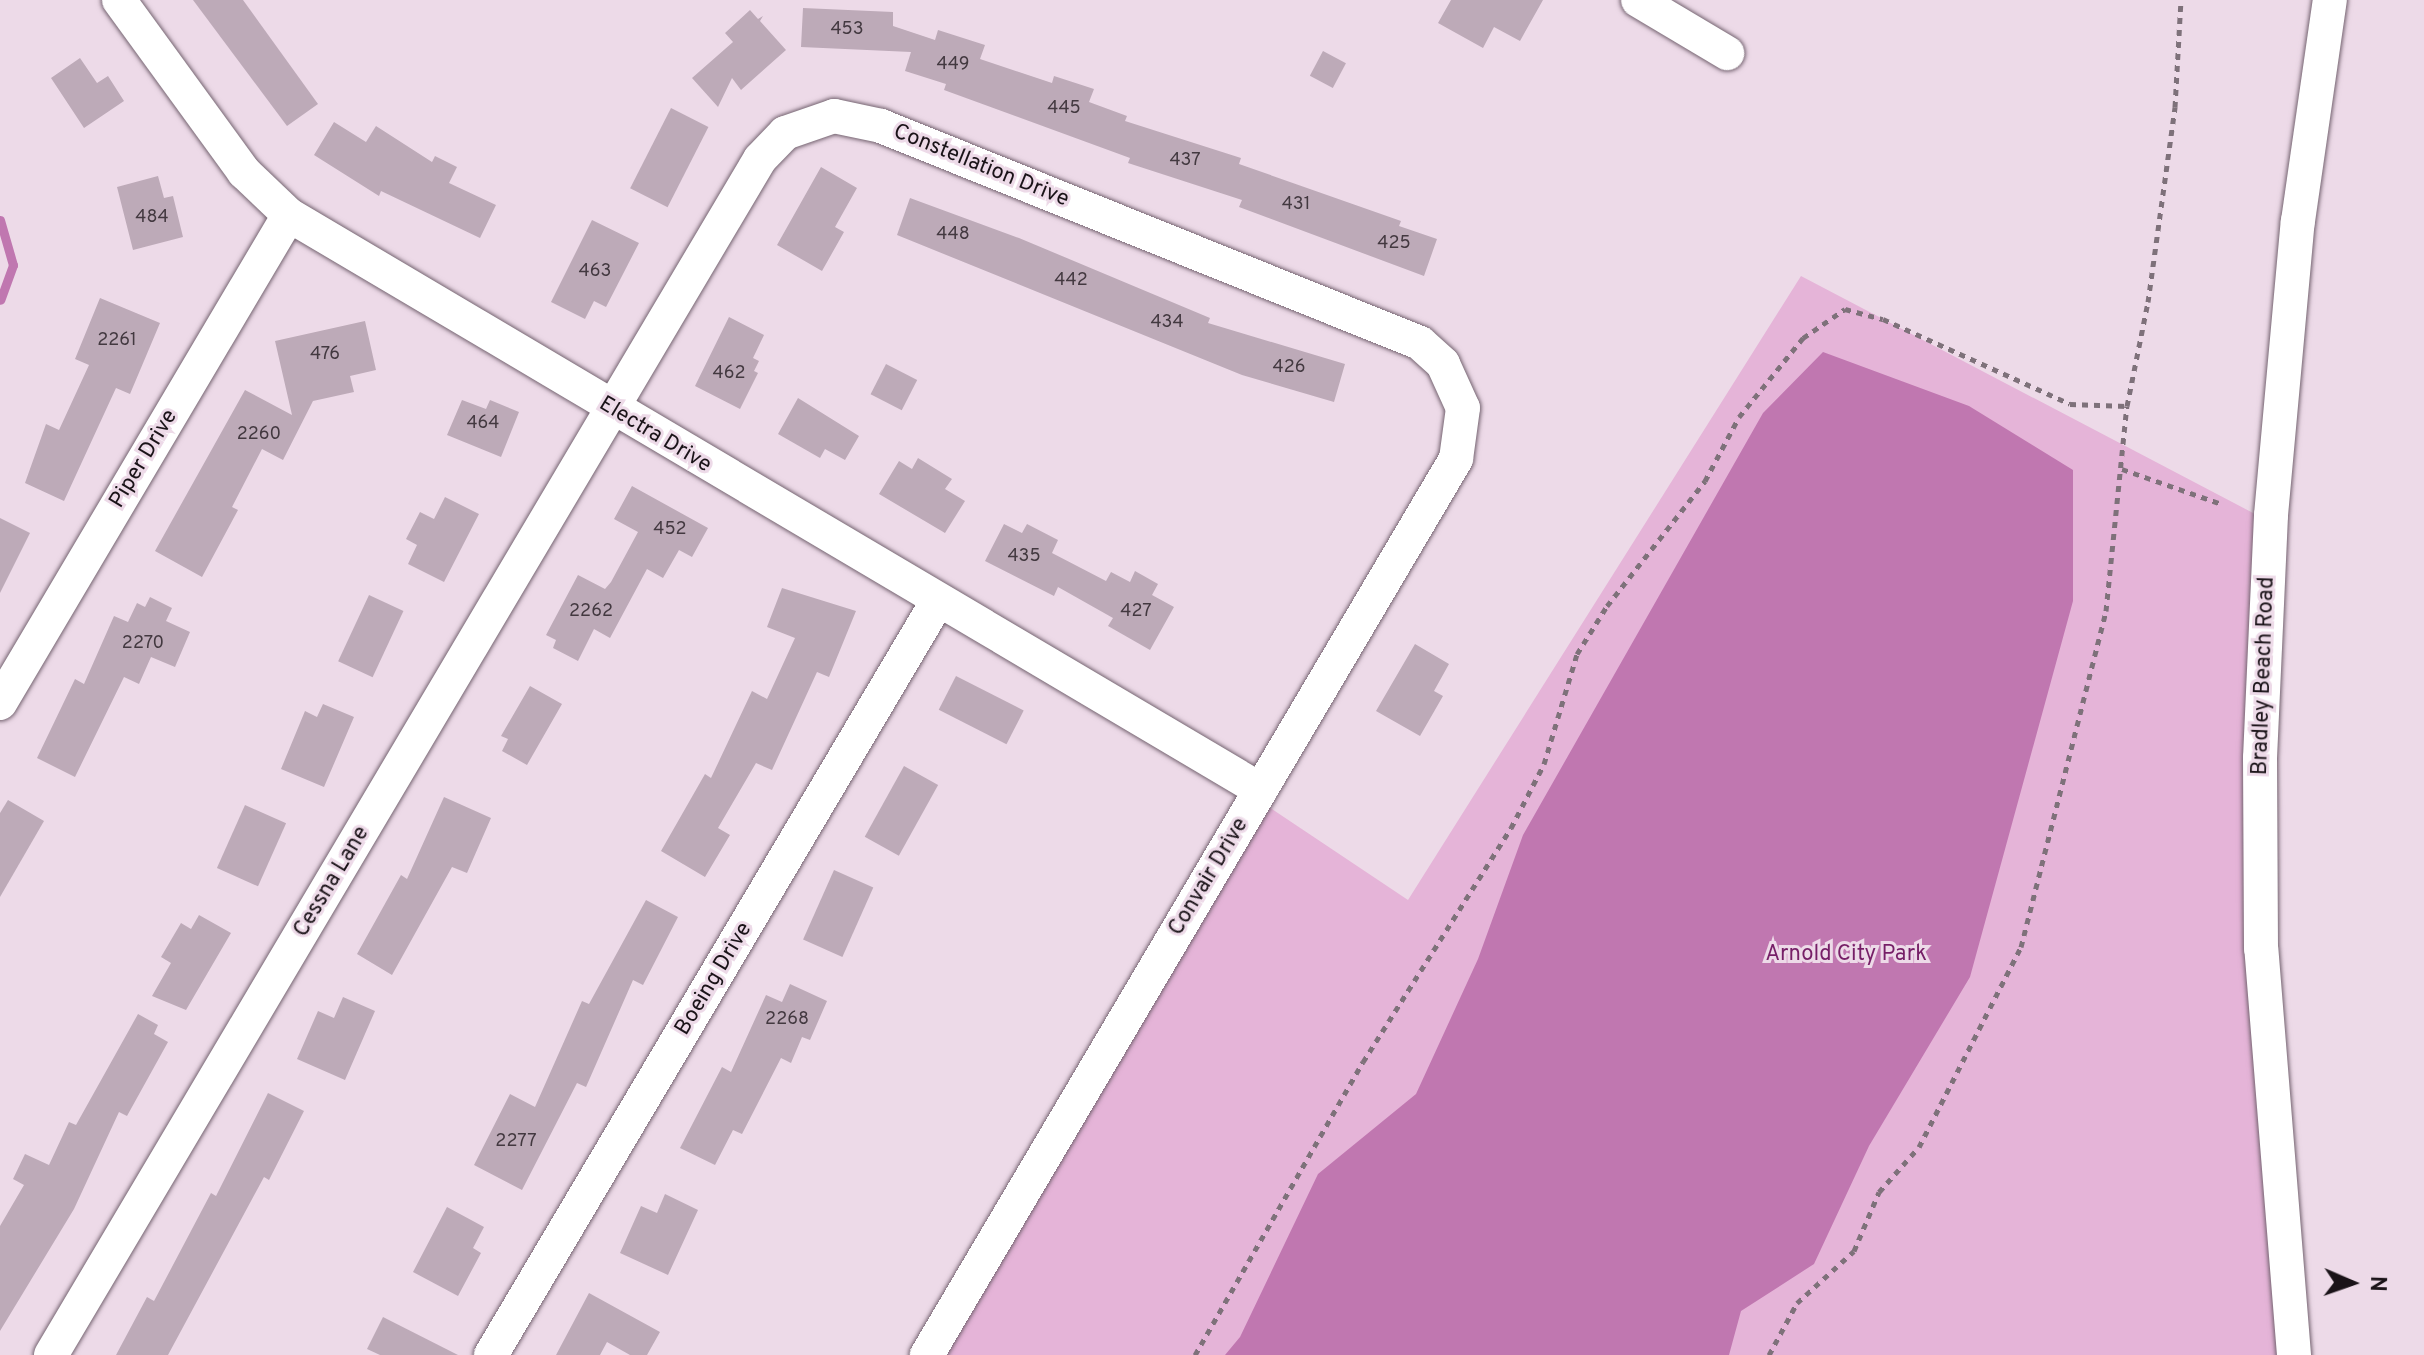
<!DOCTYPE html>
<style>
body{margin:0}
#map{position:relative;width:2424px;height:1355px;overflow:hidden;background:#eddae8;font-family:Overpass,sans-serif}
div>[style]{position:absolute}
.green>*{inset:0;background:#e5b4d8}
.water>*{inset:0;background:#c077b0}
.stream>*{height:9px;margin:-4.5px;padding:0 4.5px;transform-origin:4.5px;border-radius:4.5px;background:#c077b0}
.building>*{inset:0;background:#bdaab8;transform-origin:0 0}
.path>*{height:5px;margin-top:-2.5px;transform-origin:0;background:repeating-linear-gradient(90deg,#7e717a 0 6px,transparent 0 12px)}
.roads{filter:drop-shadow(0 0 2px #756471) drop-shadow(0 0 2px #756471)}
.minor>*{height:34px;margin:-17px;padding:0 17px;transform-origin:17px;border-radius:17px;background:#fff}
span{translate:-50% -50%;white-space:nowrap;text-align:center;line-height:1.15;-webkit-text-stroke:6px #eddae8;paint-order:stroke}
.number-label{font-size:18px;color:#433940}
.number-label span{-webkit-text-stroke-width:0}
.street-label{font-size:22px;color:#1a1318}
.park-label{font-size:22px;color:#761f67}
.north{position:absolute;left:2312px;top:1243px;width:80px;height:80px;-webkit-text-stroke:6px #eddae8;paint-order:stroke;rotate:92deg;font-size:22px;font-weight:700;line-height:32px;text-align:center;color:#1a1318}
.north::after{content:'';display:block;margin:auto;width:28px;height:36px;background:#1a1318;clip-path:polygon(50% 0,100% 100%,50% 72%,0 100%)}
</style>
<div id="map">
<div class="green">
<i style="clip-path:polygon(1801px 276px,2255px 514px,2245px 747px,2247px 950px,2277px 1355px,945px 1355px,1269px 807px,1408px 900px)"></i>
</div>
<div class="water">
<i style="clip-path:polygon(1823px 352px,1969px 406px,2073px 470px,2073px 601px,1970px 977px,1869px 1146px,1814px 1264px,1741px 1311px,1729px 1355px,1225px 1355px,1240px 1337px,1318px 1174px,1416px 1094px,1478px 959px,1523px 835px,1763px 413px)"></i>
</div>
<div class="stream">
<i style="left:0;top:220px;width:47px;rotate:73.9deg"></i>
<i style="left:13px;top:265px;width:37px;rotate:110deg"></i>
</div>
<div class="building">
<i style="clip-path:polygon(193px 0,243px 0,318px 104px,287px 126px)"></i>
<i style="clip-path:polygon(1451px 0,1543px 0,1520px 41px,1494px 27px,1483px 48px,1438px 23px)"></i>
<i style="clip-path:polygon(803px 8px,893px 12px,893px 26px,935px 40px,938px 30px,985px 45px,980px 59px,1052px 83px,1054px 76px,1094px 89px,1089px 102px,1127px 116px,1125px 121px,1241px 158px,1239px 164px,1401px 221px,1399px 226px,1437px 239px,1424px 276px,1239px 207px,1242px 200px,1128px 163px,1130px 158px,944px 90px,946px 84px,905px 71px,911px 52px,801px 47px)"></i>
<i style="clip-path:polygon(750px 10px,758px 19px,763px 16px,760px 21px,786px 50px,741px 90px,732px 78px,718px 107px,692px 78px,733px 42px,725px 33px)"></i>
<i style="left:1323px;top:51px;width:26px;height:28px;rotate:28deg"></i>
<i style="clip-path:polygon(80px 58px,97px 83px,108px 76px,124px 101px,84px 128px,51px 78px)"></i>
<i style="left:671px;top:108px;width:42px;height:90px;rotate:27deg"></i>
<i style="clip-path:polygon(334px 122px,366px 142px,376px 126px,432px 162px,435px 156px,457px 167px,449px 183px,496px 205px,480px 238px,381px 191px,379px 196px,314px 155px)"></i>
<i style="clip-path:polygon(821px 167px,857px 188px,835px 227px,844px 232px,822px 271px,777px 245px)"></i>
<i style="clip-path:polygon(158px 176px,164px 198px,173px 196px,183px 237px,133px 250px,117px 187px)"></i>
<i style="clip-path:polygon(910px 198px,1019px 238px,1210px 318px,1208px 323px,1345px 364px,1334px 402px,1242px 375px,897px 235px)"></i>
<i style="clip-path:polygon(592px 220px,639px 243px,606px 307px,594px 301px,585px 319px,551px 302px)"></i>
<i style="clip-path:polygon(100px 298px,160px 323px,130px 394px,116px 388px,64px 501px,25px 483px,46px 424px,59px 430px,89px 365px,75px 359px)"></i>
<i style="clip-path:polygon(729px 317px,764px 335px,753px 358px,759px 361px,754px 371px,758px 373px,740px 409px,695px 386px)"></i>
<i style="clip-path:polygon(365px 321px,376px 370px,350px 376px,354px 392px,313px 401px,283px 460px,262px 449px,232px 507px,238px 510px,202px 577px,155px 551px,245px 390px,292px 415px,275px 341px)"></i>
<i style="left:886px;top:364px;width:35px;height:34px;rotate:27deg"></i>
<i style="clip-path:polygon(798px 398px,859px 436px,845px 460px,825px 449px,820px 458px,778px 434px)"></i>
<i style="clip-path:polygon(462px 400px,486px 409px,490px 400px,519px 412px,501px 457px,447px 435px)"></i>
<i style="clip-path:polygon(918px 458px,952px 479px,945px 489px,965px 501px,945px 533px,879px 494px,899px 461px,912px 469px)"></i>
<i style="clip-path:polygon(632px 486px,708px 528px,692px 557px,679px 550px,663px 578px,647px 569px,610px 638px,594px 629px,578px 661px,553px 648px,556px 640px,546px 635px,578px 575px,605px 589px,611px 582px,638px 532px,614px 519px)"></i>
<i style="clip-path:polygon(445px 497px,479px 514px,444px 582px,408px 564px,417px 545px,406px 539px,420px 512px,434px 519px)"></i>
<i style="clip-path:polygon(0 518px,30px 533px,0 593px)"></i>
<i style="clip-path:polygon(1004px 524px,1022px 533px,1027px 524px,1058px 540px,1052px 553px,1106px 581px,1111px 572px,1130px 582px,1135px 571px,1158px 584px,1152px 595px,1174px 607px,1150px 650px,1108px 626px,1113px 618px,1058px 587px,1054px 596px,985px 561px)"></i>
<i style="clip-path:polygon(782px 588px,856px 611px,829px 677px,817px 672px,772px 770px,756px 763px,718px 828px,730px 835px,705px 877px,661px 851px,705px 774px,711px 778px,752px 691px,767px 699px,795px 638px,767px 627px)"></i>
<i style="left:369px;top:595px;width:38px;height:73px;rotate:25deg"></i>
<i style="clip-path:polygon(150px 597px,172px 608px,166px 621px,190px 632px,175px 667px,151px 657px,139px 684px,124px 677px,75px 777px,37px 758px,75px 679px,84px 684px,114px 616px,128px 622px,137px 603px,145px 607px)"></i>
<i style="clip-path:polygon(1415px 644px,1449px 664px,1434px 691px,1443px 696px,1420px 736px,1376px 711px)"></i>
<i style="left:956px;top:676px;width:76px;height:38px;rotate:27deg"></i>
<i style="clip-path:polygon(530px 686px,562px 704px,527px 765px,502px 751px,508px 739px,501px 736px)"></i>
<i style="clip-path:polygon(323px 704px,354px 717px,324px 787px,281px 769px,305px 711px,317px 717px)"></i>
<i style="left:904px;top:766px;width:39px;height:81px;rotate:29deg"></i>
<i style="clip-path:polygon(444px 797px,491px 818px,467px 873px,452px 867px,392px 975px,357px 954px,401px 875px,407px 879px)"></i>
<i style="clip-path:polygon(8px 800px,44px 821px,0 897px,0 813px)"></i>
<i style="left:245px;top:805px;width:45px;height:69px;rotate:24deg"></i>
<i style="left:834px;top:870px;width:43px;height:76px;rotate:24deg"></i>
<i style="clip-path:polygon(646px 900px,678px 917px,643px 985px,633px 980px,586px 1087px,577px 1083px,522px 1190px,474px 1165px,510px 1094px,535px 1107px,582px 1001px,589px 1004px)"></i>
<i style="clip-path:polygon(199px 915px,231px 933px,186px 1010px,152px 996px,171px 963px,161px 957px,181px 923px,191px 929px)"></i>
<i style="clip-path:polygon(790px 984px,827px 1001px,810px 1040px,802px 1037px,791px 1063px,781px 1058px,742px 1134px,733px 1130px,715px 1165px,680px 1148px,722px 1067px,731px 1072px,766px 995px,782px 1002px)"></i>
<i style="clip-path:polygon(343px 997px,375px 1011px,345px 1080px,297px 1059px,318px 1011px,334px 1018px)"></i>
<i style="clip-path:polygon(138px 1014px,158px 1025px,154px 1034px,168px 1042px,127px 1116px,119px 1112px,74px 1209px,0 1331px,0 1226px,24px 1185px,13px 1179px,25px 1154px,49px 1165px,69px 1122px,76px 1125px)"></i>
<i style="clip-path:polygon(268px 1093px,304px 1111px,269px 1180px,264px 1177px,168px 1355px,116px 1355px,147px 1297px,154px 1301px,211px 1193px,216px 1196px)"></i>
<i style="clip-path:polygon(665px 1194px,698px 1210px,668px 1275px,620px 1253px,641px 1206px,657px 1213px)"></i>
<i style="clip-path:polygon(447px 1207px,484px 1227px,473px 1248px,481px 1253px,458px 1296px,413px 1272px)"></i>
<i style="clip-path:polygon(589px 1293px,660px 1332px,647px 1355px,630px 1355px,607px 1342px,600px 1355px,556px 1355px)"></i>
<i style="clip-path:polygon(383px 1317px,458px 1355px,380px 1355px,367px 1349px)"></i>
</div>
<div class="path">
<i style="left:2122px;top:469px;width:103px;rotate:19.3deg"></i>
<i style="left:1195px;top:1355px;width:338px;rotate:-60.2deg"></i>
<i style="left:1363px;top:1062px;width:277px;rotate:-57.7deg"></i>
<i style="left:1511px;top:828px;width:72px;rotate:-62.7deg"></i>
<i style="left:1544px;top:764px;width:115px;rotate:-73.3deg"></i>
<i style="left:1577px;top:654px;width:57px;rotate:-58deg"></i>
<i style="left:1607px;top:606px;width:159px;rotate:-51.9deg"></i>
<i style="left:1705px;top:481px;width:72px;rotate:-62deg"></i>
<i style="left:1739px;top:417px;width:102px;rotate:-51deg"></i>
<i style="left:1803px;top:338px;width:51px;rotate:-34.6deg"></i>
<i style="left:1845px;top:309px;width:39px;rotate:15deg"></i>
<i style="left:1883px;top:319px;width:205px;rotate:24.4deg"></i>
<i style="left:2070px;top:404px;width:57px;rotate:2deg"></i>
<i style="left:1769px;top:1355px;width:59px;rotate:-61.7deg"></i>
<i style="left:1797px;top:1303px;width:77px;rotate:-42.4deg"></i>
<i style="left:1854px;top:1251px;width:64px;rotate:-67deg"></i>
<i style="left:1879px;top:1192px;width:60px;rotate:-48.4deg"></i>
<i style="left:1919px;top:1147px;width:225px;rotate:-63deg"></i>
<i style="left:2021px;top:947px;width:347px;rotate:-75.8deg"></i>
<i style="left:2106px;top:611px;width:206px;rotate:-84.2deg"></i>
<i style="left:2127px;top:406px;width:106px;rotate:-78.6deg"></i>
<i style="left:2148px;top:302px;width:197px;rotate:-82.1deg"></i>
<i style="left:2175px;top:107px;width:107px;rotate:-86.8deg"></i>
</div>
<div class="roads">
<div class="minor">
<i style="left:119px;top:0;width:213px;rotate:54deg"></i>
<i style="left:244px;top:172px;width:62px;rotate:43.7deg"></i>
<i style="left:289px;top:215px;width:1129px;rotate:30.61deg"></i>
<i style="left:1638px;top:0;width:104px;rotate:30.8deg"></i>
<i style="left:0;top:703px;width:567px;rotate:-59.37deg"></i>
<i style="left:51px;top:1355px;width:1390px;rotate:-59.34deg"></i>
<i style="left:760px;top:159px;width:36px;rotate:-46deg"></i>
<i style="left:785px;top:133px;width:52px;rotate:-19.1deg"></i>
<i style="left:834px;top:116px;width:48px;rotate:12deg"></i>
<i style="left:881px;top:126px;width:581px;rotate:21.93deg"></i>
<i style="left:1420px;top:343px;width:31px;rotate:42deg"></i>
<i style="left:1443px;top:364px;width:48px;rotate:65.6deg"></i>
<i style="left:1463px;top:408px;width:51px;rotate:97.8deg"></i>
<i style="left:1456px;top:459px;width:1041px;rotate:120.56deg"></i>
<i style="left:491px;top:1355px;width:875px;rotate:-59.36deg"></i>
<i style="left:2294px;top:1355px;width:407px;rotate:-94.6deg"></i>
<i style="left:2261px;top:949px;width:191px;rotate:-90.3deg"></i>
<i style="left:2260px;top:758px;width:243px;rotate:-87.4deg"></i>
<i style="left:2271px;top:515px;width:295px;rotate:-84.8deg"></i>
<i style="left:2298px;top:221px;width:223px;rotate:-81.8deg"></i>
</div>
</div>
<div class="number-label">
<span style="left:847px;top:30px">453</span>
<span style="left:953px;top:65px">449</span>
<span style="left:1064px;top:109px">445</span>
<span style="left:1185px;top:161px">437</span>
<span style="left:1296px;top:205px">431</span>
<span style="left:152px;top:218px">484</span>
<span style="left:953px;top:235px">448</span>
<span style="left:1394px;top:244px">425</span>
<span style="left:595px;top:272px">463</span>
<span style="left:1071px;top:281px">442</span>
<span style="left:1167px;top:323px">434</span>
<span style="left:117px;top:341px">2261</span>
<span style="left:325px;top:355px">476</span>
<span style="left:1289px;top:368px">426</span>
<span style="left:729px;top:374px">462</span>
<span style="left:483px;top:424px">464</span>
<span style="left:259px;top:435px">2260</span>
<span style="left:670px;top:530px">452</span>
<span style="left:1024px;top:557px">435</span>
<span style="left:591px;top:612px">2262</span>
<span style="left:1136px;top:612px">427</span>
<span style="left:143px;top:644px">2270</span>
<span style="left:787px;top:1020px">2268</span>
<span style="left:516px;top:1142px">2277</span>
</div>
<div class="street-label">
<span style="left:981px;top:166px;rotate:22deg">Constellation Drive</span>
<span style="left:655px;top:435px;rotate:31deg">Electra Drive</span>
<span style="left:144px;top:459px;rotate:-59deg">Piper Drive</span>
<span style="left:2264px;top:676px;rotate:-88deg">Bradley Beach Road</span>
<span style="left:1209px;top:877px;rotate:-59deg">Convair Drive</span>
<span style="left:332px;top:882px;rotate:-59deg">Cessna Lane</span>
<span style="left:714px;top:979px;rotate:-59deg">Boeing Drive</span>
</div>
<div class="park-label">
<span style="left:1846px;top:955px">Arnold City Park</span>
</div>
<div class="north">N</div>
</div>
